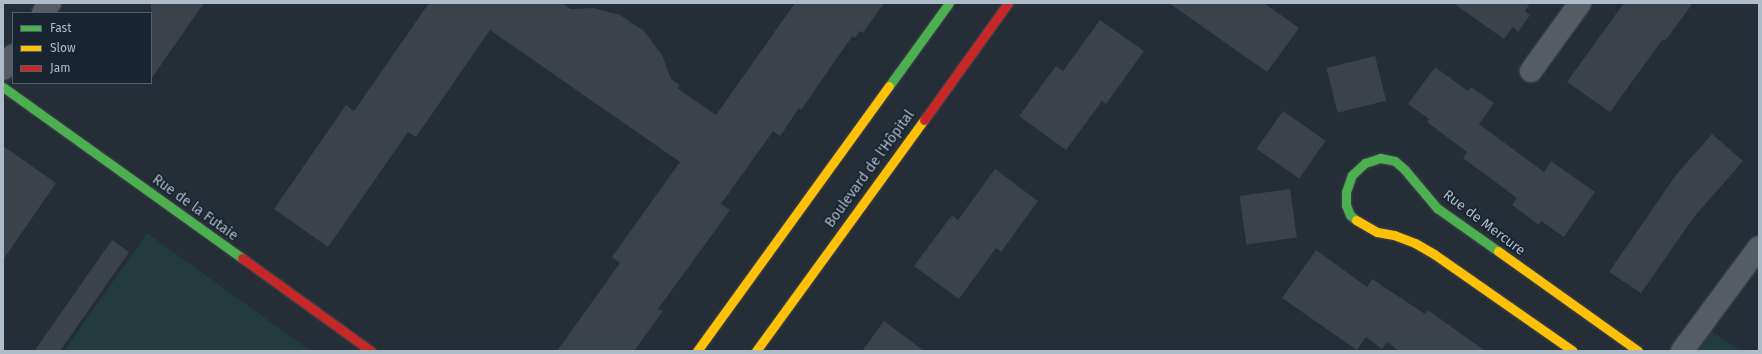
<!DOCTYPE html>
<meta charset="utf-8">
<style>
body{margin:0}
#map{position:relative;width:1762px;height:354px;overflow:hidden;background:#252e36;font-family:"Fira Sans",sans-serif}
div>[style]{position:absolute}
.green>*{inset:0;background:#223b3c}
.building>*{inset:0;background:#3b4249;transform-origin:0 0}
.roads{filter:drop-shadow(0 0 1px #42484e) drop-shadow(0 0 1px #42484e)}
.street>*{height:22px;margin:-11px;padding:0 11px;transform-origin:11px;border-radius:11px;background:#565c64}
.fast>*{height:9px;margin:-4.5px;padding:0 4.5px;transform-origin:4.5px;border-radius:4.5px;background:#4caf50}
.slow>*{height:9px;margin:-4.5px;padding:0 4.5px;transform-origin:4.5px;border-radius:4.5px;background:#ffc107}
.jam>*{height:9px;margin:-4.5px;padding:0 4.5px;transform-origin:4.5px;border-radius:4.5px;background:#c62828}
span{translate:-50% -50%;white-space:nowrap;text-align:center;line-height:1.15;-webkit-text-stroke:3.5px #182530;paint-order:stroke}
.street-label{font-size:14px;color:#aebbc8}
.frame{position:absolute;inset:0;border:4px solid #aebbc8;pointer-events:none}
.legend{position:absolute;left:12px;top:12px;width:140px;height:72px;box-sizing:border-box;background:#182530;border:1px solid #54616d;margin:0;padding:5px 7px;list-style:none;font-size:12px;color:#aebbc8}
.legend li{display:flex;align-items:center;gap:8px;height:20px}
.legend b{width:20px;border:1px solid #54616d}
</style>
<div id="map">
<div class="green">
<i style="clip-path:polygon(147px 233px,311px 351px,64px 351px)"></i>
<i style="clip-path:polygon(1702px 324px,1741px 351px,1682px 351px)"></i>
</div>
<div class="building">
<i style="clip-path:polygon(151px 3px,204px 3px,151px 79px)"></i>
<i style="clip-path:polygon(429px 3px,562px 3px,571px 9px,593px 8px,620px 15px,644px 31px,662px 55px,671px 79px,680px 85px,677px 88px,716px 115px,795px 3px,884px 3px,863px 33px,860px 31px,855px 38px,853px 36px,848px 42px,801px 110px,799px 108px,780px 136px,773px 131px,721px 204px,730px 210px,658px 309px,663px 311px,634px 351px,557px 351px,620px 263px,612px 257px,680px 162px,490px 30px,416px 137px,408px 132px,328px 247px,274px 209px,346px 105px,354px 111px)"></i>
<i style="clip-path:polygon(1169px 3px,1264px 3px,1299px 28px,1267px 72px)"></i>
<i style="clip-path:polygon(1453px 3px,1530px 3px,1525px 11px,1530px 15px,1518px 32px,1513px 27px,1504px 39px)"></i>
<i style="clip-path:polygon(1624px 3px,1693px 3px,1665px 41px,1663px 39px,1610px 112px,1567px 82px)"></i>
<i style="clip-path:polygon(1100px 20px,1144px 51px,1106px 104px,1102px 101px,1066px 150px,1019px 116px,1056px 66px,1063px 71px)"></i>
<i style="left:1375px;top:56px;width:46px;height:50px;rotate:76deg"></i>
<i style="clip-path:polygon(1435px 67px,1468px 91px,1471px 87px,1494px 103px,1479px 124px,1544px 172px,1551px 161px,1595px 192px,1564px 237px,1541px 221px,1539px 225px,1512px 205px,1517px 198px,1463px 158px,1467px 152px,1427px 122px,1429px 119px,1408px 104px)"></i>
<i style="left:1283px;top:111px;width:52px;height:46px;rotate:35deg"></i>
<i style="clip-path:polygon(1712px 134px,1743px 161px,1694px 217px,1641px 293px,1609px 272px,1676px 175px)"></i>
<i style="clip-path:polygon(3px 146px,56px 183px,3px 260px)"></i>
<i style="clip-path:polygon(995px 169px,1038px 201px,1001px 252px,996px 248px,959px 299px,914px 266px,952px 215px,958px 220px)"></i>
<i style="left:1290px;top:189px;width:49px;height:51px;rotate:82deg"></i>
<i style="left:112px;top:240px;width:21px;height:136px;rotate:35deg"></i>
<i style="clip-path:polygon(1316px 250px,1367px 287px,1372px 279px,1425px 314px,1428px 310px,1485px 351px,1399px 351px,1387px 342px,1382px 349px,1366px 337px,1357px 350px,1282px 298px)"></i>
<i style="clip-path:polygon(884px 321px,924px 351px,862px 351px)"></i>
</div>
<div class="roads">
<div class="street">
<i style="left:43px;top:13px;width:12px;rotate:-55deg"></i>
<i style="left:3px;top:69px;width:17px;rotate:-54deg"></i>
<i style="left:1531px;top:71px;width:84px;rotate:-54.2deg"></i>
<i style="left:1682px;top:351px;width:129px;rotate:-53.5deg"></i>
</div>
<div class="fast">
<i style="left:889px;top:86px;width:102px;rotate:-54.1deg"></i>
<i style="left:3px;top:87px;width:294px;rotate:35.6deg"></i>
<i style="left:1356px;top:220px;width:8px;rotate:-140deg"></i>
<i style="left:1350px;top:215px;width:11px;rotate:-112deg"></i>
<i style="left:1346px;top:205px;width:13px;rotate:-90deg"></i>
<i style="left:1346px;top:192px;width:18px;rotate:-71deg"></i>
<i style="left:1352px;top:175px;width:18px;rotate:-43deg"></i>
<i style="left:1365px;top:163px;width:16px;rotate:-18deg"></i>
<i style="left:1380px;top:158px;width:15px;rotate:11deg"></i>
<i style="left:1395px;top:161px;width:13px;rotate:42deg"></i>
<i style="left:1405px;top:170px;width:50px;rotate:49.9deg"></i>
<i style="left:1437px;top:208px;width:75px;rotate:35.2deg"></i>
</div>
<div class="slow">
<i style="left:1356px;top:220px;width:24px;rotate:30deg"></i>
<i style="left:1377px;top:232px;width:17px;rotate:10deg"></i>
<i style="left:1394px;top:235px;width:22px;rotate:21deg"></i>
<i style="left:1415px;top:243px;width:22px;rotate:30deg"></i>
<i style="left:1434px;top:254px;width:169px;rotate:34.9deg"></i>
<i style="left:1498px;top:251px;width:172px;rotate:35.5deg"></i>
<i style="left:697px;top:351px;width:327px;rotate:-54.1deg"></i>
<i style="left:756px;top:351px;width:286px;rotate:-54deg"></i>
</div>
<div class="jam">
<i style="left:924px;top:120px;width:144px;rotate:-54.3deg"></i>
<i style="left:242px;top:258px;width:159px;rotate:35.8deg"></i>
</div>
</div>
<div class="street-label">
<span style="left:870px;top:169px;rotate:-54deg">Boulevard de l'Hôpital</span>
<span style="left:195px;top:208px;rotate:36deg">Rue de la Futaie</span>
<span style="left:1484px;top:223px;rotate:37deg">Rue de Mercure</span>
</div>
<div class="frame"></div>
<ul class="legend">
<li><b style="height:5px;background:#4caf50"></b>Fast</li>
<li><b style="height:5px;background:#ffc107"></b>Slow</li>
<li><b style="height:5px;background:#c62828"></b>Jam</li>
</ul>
</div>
